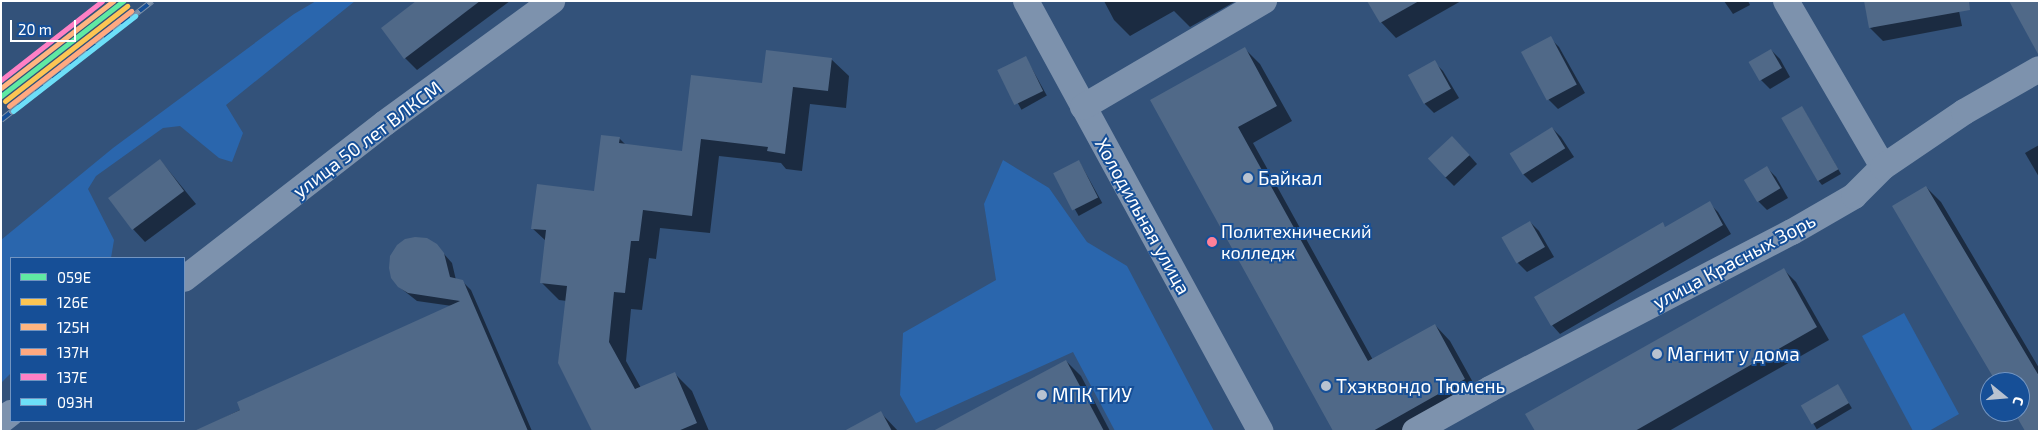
<!DOCTYPE html>
<meta charset="utf-8">
<style>
body{margin:0}
#map{position:relative;width:2040px;height:432px;overflow:hidden;background:#33527a;font-family:"Exo 2",sans-serif}
div>[style]{position:absolute}
.green>*{inset:0;background:#2a66ad}
.shadow>*{inset:0;background:#0007;transform-origin:0 0}
.building>*{inset:0;background:#506988;transform-origin:0 0}
.minor>*{height:26px;margin:-13px;padding:0 13px;transform-origin:13px;border-radius:13px;background:#7d92ad}
.rail>*{height:5.5px;margin-top:-2.75px;transform-origin:0;background:repeating-linear-gradient(90deg,#164f97 0 11px,#7d92ab 0 22px);box-sizing:border-box;border-block:1px solid #7d92ab}
.rail-1>*{height:5px;margin:-2.5px;padding:0 2.5px;transform-origin:2.5px;border-radius:2.5px;background:#60e9a3}
.rail-2>*{height:5px;margin:-2.5px;padding:0 2.5px;transform-origin:2.5px;border-radius:2.5px;background:#fcc553}
.rail-3>*{height:5px;margin:-2.5px;padding:0 2.5px;transform-origin:2.5px;border-radius:2.5px;background:#ffb580}
.rail-4>*{height:5px;margin:-2.5px;padding:0 2.5px;transform-origin:2.5px;border-radius:2.5px;background:#ffa980}
.rail-5>*{height:5px;margin:-2.5px;padding:0 2.5px;transform-origin:2.5px;border-radius:2.5px;background:#ff80c5}
.rail-6>*{height:5px;margin:-2.5px;padding:0 2.5px;transform-origin:2.5px;border-radius:2.5px;background:#6ddff8}
.dots>*{width:14px;height:14px;translate:-50% -50%;box-sizing:border-box;border:2px solid #164f97;border-radius:50%}
span{translate:-50% -50%;white-space:nowrap;text-align:center;line-height:1.15;-webkit-text-stroke:4px #164f97;paint-order:stroke}
.bus-label{font-size:18px;color:#fff}
.left{translate:0 -50%;text-align:left}
.street-label{font-size:19px;color:#fff}
.poi-label{font-size:19px;color:#fff}
.frame{position:absolute;inset:0;border:2px solid #fff;pointer-events:none}
.legend{position:absolute;left:10px;top:257px;width:175px;height:165px;box-sizing:border-box;background:#164f97;border:1px solid #7395c1;margin:0;padding:6px 9px;list-style:none;font-size:15px;color:#fff}
.legend li{display:flex;align-items:center;gap:10px;height:25px}
.legend b{width:25px;border:1px solid #7395c1}
.north{position:absolute;left:1980px;top:372px;width:50px;height:50px;box-sizing:border-box;background:#164f97;border:1px solid #7395c1;border-radius:50%;rotate:107deg;font-size:14px;font-weight:700;line-height:20px;text-align:center;color:#fff}
.north::after{content:'';display:block;margin:auto;width:18px;height:22px;background:#b8c2d0;clip-path:polygon(50% 0,100% 100%,50% 72%,0 100%)}
.scale{position:absolute;left:10px;top:20px;width:66px;height:22px;box-sizing:border-box;border:2px solid #fff;border-top:0;padding-left:6px;font-size:15px;line-height:18px;white-space:nowrap;color:#fff;-webkit-text-stroke:4px #164f97;paint-order:stroke}
</style>
<div id="map">
<div class="green">
<i style="clip-path:polygon(316px 1px,355px 1px,226px 105px,243px 133px,232px 162px,219px 158px,180px 126px,163px 128px,96px 176px,88px 189px,114px 240px,111px 258px,11px 258px,11px 373px,1px 383px,1px 240px,113px 148px,294px 14px)"></i>
<i style="clip-path:polygon(1003px 160px,1049px 188px,1087px 242px,1127px 266px,1214px 431px,1115px 431px,1073px 352px,916px 423px,900px 395px,903px 333px,996px 280px,984px 204px)"></i>
<i style="clip-path:polygon(1904px 313px,1959px 414px,1929px 431px,1913px 431px,1862px 336px)"></i>
</div>
<div class="shadow">
<i style="clip-path:polygon(418px 1px,510px 1px,417px 70px,405px 58px)"></i>
<i style="clip-path:polygon(1104px 1px,1236px 1px,1190px 27px,1174px 11px,1130px 36px,1114px 20px)"></i>
<i style="clip-path:polygon(1369px 1px,1461px 1px,1396px 38px,1381px 22px)"></i>
<i style="clip-path:polygon(1724px 1px,1748px 1px,1750px 5px,1733px 14px)"></i>
<i style="clip-path:polygon(1957px 1px,1962px 26px,1883px 41px,1870px 28px)"></i>
<i style="clip-path:polygon(1550px 38px,1559px 47px,1585px 93px,1558px 109px,1549px 100px,1523px 53px)"></i>
<i style="clip-path:polygon(1245px 49px,1260px 64px,1292px 121px,1253px 143px,1373px 360px,1435px 325px,1450px 341px,1480px 395px,1415px 431px,1335px 431px,1152px 101px)"></i>
<i style="clip-path:polygon(1771px 50px,1780px 59px,1790px 77px,1770px 89px,1761px 80px)"></i>
<i style="left:1026px;top:58px;width:43px;height:29px;rotate:61deg"></i>
<i style="clip-path:polygon(831px 59px,849px 76px,846px 108px,810px 104px,802px 171px,786px 169px,781px 163px,719px 156px,710px 233px,660px 228px,656px 259px,649px 258px,642px 310px,631px 309px,626px 361px,641px 388px,674px 373px,692px 391px,709px 431px,593px 431px,567px 301px,559px 300px,541px 282px,546px 241px,532px 228px,595px 193px,619px 138px,626px 145px,683px 152px,763px 84px)"></i>
<i style="clip-path:polygon(1434px 62px,1443px 71px,1459px 98px,1434px 113px,1425px 104px,1409px 76px)"></i>
<i style="clip-path:polygon(1802px 107px,1841px 174px,1822px 185px,1818px 180px)"></i>
<i style="clip-path:polygon(1552px 128px,1561px 137px,1574px 157px,1532px 183px,1523px 174px)"></i>
<i style="clip-path:polygon(2039px 145px,2039px 177px,2025px 153px)"></i>
<i style="clip-path:polygon(1461px 146px,1477px 164px,1454px 186px,1445px 177px)"></i>
<i style="clip-path:polygon(160px 160px,196px 204px,145px 242px,133px 229px)"></i>
<i style="left:1079px;top:161px;width:48px;height:27px;rotate:61deg"></i>
<i style="clip-path:polygon(1767px 168px,1776px 177px,1788px 198px,1767px 210px,1758px 201px)"></i>
<i style="clip-path:polygon(1926px 187px,1941px 202px,2039px 368px,2039px 431px,2015px 412px,2020px 412px,2020px 382px,1997px 382px)"></i>
<i style="clip-path:polygon(1709px 203px,1718px 212px,1731px 234px,1560px 334px,1552px 325px,1662px 224px,1666px 228px)"></i>
<i style="clip-path:polygon(1530px 222px,1539px 231px,1554px 257px,1527px 272px,1518px 263px)"></i>
<i style="clip-path:polygon(436px 245px,452px 263px,456px 280px,462px 281px,471px 290px,532px 431px,197px 431px,452px 306px,417px 301px,398px 286px)"></i>
<i style="clip-path:polygon(1783px 269px,1796px 282px,1829px 340px,1669px 431px,1536px 431px)"></i>
<i style="clip-path:polygon(1066px 361px,1081px 376px,1110px 431px,935px 431px)"></i>
<i style="left:1838px;top:385px;width:27px;height:41px;rotate:59deg"></i>
<i style="clip-path:polygon(881px 413px,898px 431px,847px 431px)"></i>
</div>
<div class="building">
<i style="clip-path:polygon(416px 1px,480px 1px,404px 59px,381px 28px)"></i>
<i style="clip-path:polygon(1367px 1px,1419px 1px,1380px 23px)"></i>
<i style="clip-path:polygon(1864px 1px,1969px 1px,1970px 10px,1869px 28px)"></i>
<i style="clip-path:polygon(2009px 1px,2039px 1px,2039px 54px,2038px 54px)"></i>
<i style="left:1551px;top:36px;width:55px;height:34px;rotate:62deg"></i>
<i style="clip-path:polygon(1245px 47px,1277px 106px,1238px 127px,1368px 361px,1435px 324px,1465px 379px,1373px 431px,1333px 431px,1150px 100px)"></i>
<i style="left:1771px;top:49px;width:22px;height:26px;rotate:60deg"></i>
<i style="clip-path:polygon(766px 50px,832px 58px,828px 91px,793px 87px,785px 154px,767px 151px,768px 147px,701px 139px,692px 216px,643px 210px,639px 241px,631px 241px,625px 293px,614px 292px,609px 342px,635px 389px,675px 372px,697px 423px,678px 431px,592px 431px,558px 363px,567px 286px,540px 283px,546px 230px,531px 229px,537px 184px,594px 191px,601px 135px,620px 137px,619px 143px,682px 151px,691px 75px,762px 83px)"></i>
<i style="left:1026px;top:56px;width:39px;height:32px;rotate:64deg"></i>
<i style="left:1435px;top:60px;width:33px;height:31px;rotate:61deg"></i>
<i style="left:1802px;top:106px;width:73px;height:24px;rotate:60deg"></i>
<i style="left:1552px;top:127px;width:25px;height:50px;rotate:58deg"></i>
<i style="left:1452px;top:136px;width:26px;height:33px;rotate:47deg"></i>
<i style="left:160px;top:159px;width:40px;height:65px;rotate:53deg"></i>
<i style="left:1079px;top:160px;width:42px;height:29px;rotate:63deg"></i>
<i style="left:1767px;top:166px;width:26px;height:27px;rotate:59deg"></i>
<i style="clip-path:polygon(1926px 186px,2039px 376px,2039px 431px,2025px 431px,2014px 412px,2020px 412px,2020px 382px,1996px 382px,1892px 206px)"></i>
<i style="clip-path:polygon(1710px 201px,1723px 225px,1551px 326px,1534px 297px,1663px 222px,1665px 227px)"></i>
<i style="left:1530px;top:221px;width:30px;height:33px;rotate:60deg"></i>
<i style="clip-path:polygon(415px 237px,427px 238px,437px 244px,444px 253px,450px 277px,463px 280px,528px 431px,194px 431px,240px 410px,237px 402px,460px 301px,408px 293px,398px 287px,391px 278px,389px 268px,390px 256px,397px 245px,405px 239px)"></i>
<i style="clip-path:polygon(1784px 268px,1817px 327px,1635px 431px,1535px 431px,1525px 414px)"></i>
<i style="clip-path:polygon(1066px 360px,1104px 431px,933px 431px)"></i>
<i style="left:1838px;top:384px;width:22px;height:43px;rotate:60deg"></i>
<i style="clip-path:polygon(881px 411px,892px 431px,844px 431px)"></i>
</div>
<div class="minor">
<i style="left:1026px;top:1px;width:490px;rotate:61.4deg"></i>
<i style="left:1786px;top:1px;width:192px;rotate:59.7deg"></i>
<i style="left:1083px;top:107px;width:210px;rotate:-30.4deg"></i>
<i style="left:184px;top:279px;width:254px;rotate:-37.8deg"></i>
<i style="left:385px;top:123px;width:207px;rotate:-36.1deg"></i>
<i style="left:1px;top:421px;width:13px;rotate:-39deg"></i>
<i style="left:1415px;top:431px;width:86px;rotate:-29.2deg"></i>
<i style="left:1490px;top:389px;width:340px;rotate:-27.5deg"></i>
<i style="left:1792px;top:232px;width:72px;rotate:-30.1deg"></i>
<i style="left:1854px;top:196px;width:41px;rotate:-45deg"></i>
<i style="left:1883px;top:167px;width:98px;rotate:-34.2deg"></i>
<i style="left:1964px;top:112px;width:86px;rotate:-29.8deg"></i>
</div>
<div class="rail">
<i style="left:1px;top:120px;width:192px;rotate:-38.2deg"></i>
</div>
<div class="rail-1">
<i style="left:1px;top:96px;width:155px;rotate:-37.9deg"></i>
</div>
<div class="rail-2">
<i style="left:5px;top:101px;width:155px;rotate:-37.9deg"></i>
</div>
<div class="rail-3">
<i style="left:1px;top:88px;width:142px;rotate:-37.8deg"></i>
</div>
<div class="rail-4">
<i style="left:9px;top:106px;width:155px;rotate:-37.9deg"></i>
</div>
<div class="rail-5">
<i style="left:1px;top:80px;width:128px;rotate:-38deg"></i>
</div>
<div class="rail-6">
<i style="left:13px;top:111px;width:155px;rotate:-37.9deg"></i>
</div>
<div class="dots">
<i style="left:1248px;top:178px;background:#b8c2d0"></i>
<i style="left:1212px;top:242px;background:#ff8098"></i>
<i style="left:1657px;top:354px;background:#b8c2d0"></i>
<i style="left:1326px;top:386px;background:#b8c2d0"></i>
<i style="left:1042px;top:395px;background:#b8c2d0"></i>
</div>
<div class="bus-label">
<span class="left" style="left:1221px;top:242px">Политехнический<br>колледж</span>
</div>
<div class="street-label">
<span style="left:367px;top:139px;rotate:-37deg">улица 50 лет ВЛКСМ</span>
<span style="left:1143px;top:216px;rotate:61deg">Холодильная улица</span>
<span style="left:1734px;top:261px;rotate:-28deg">улица Красных Зорь</span>
</div>
<div class="poi-label">
<span class="left" style="left:1258px;top:178px">Байкал</span>
<span class="left" style="left:1667px;top:354px">Магнит у дома</span>
<span class="left" style="left:1336px;top:386px">Тхэквондо Тюмень</span>
<span class="left" style="left:1052px;top:395px">МПК ТИУ</span>
</div>
<div class="frame"></div>
<ul class="legend">
<li><b style="height:6px;background:#60e9a3"></b>059Е</li>
<li><b style="height:6px;background:#fcc553"></b>126Е</li>
<li><b style="height:6px;background:#ffb580"></b>125Н</li>
<li><b style="height:6px;background:#ffa980"></b>137Н</li>
<li><b style="height:6px;background:#ff80c5"></b>137Е</li>
<li><b style="height:6px;background:#6ddff8"></b>093Н</li>
</ul>
<div class="north">С</div>
<div class="scale">20 m</div>
</div>
